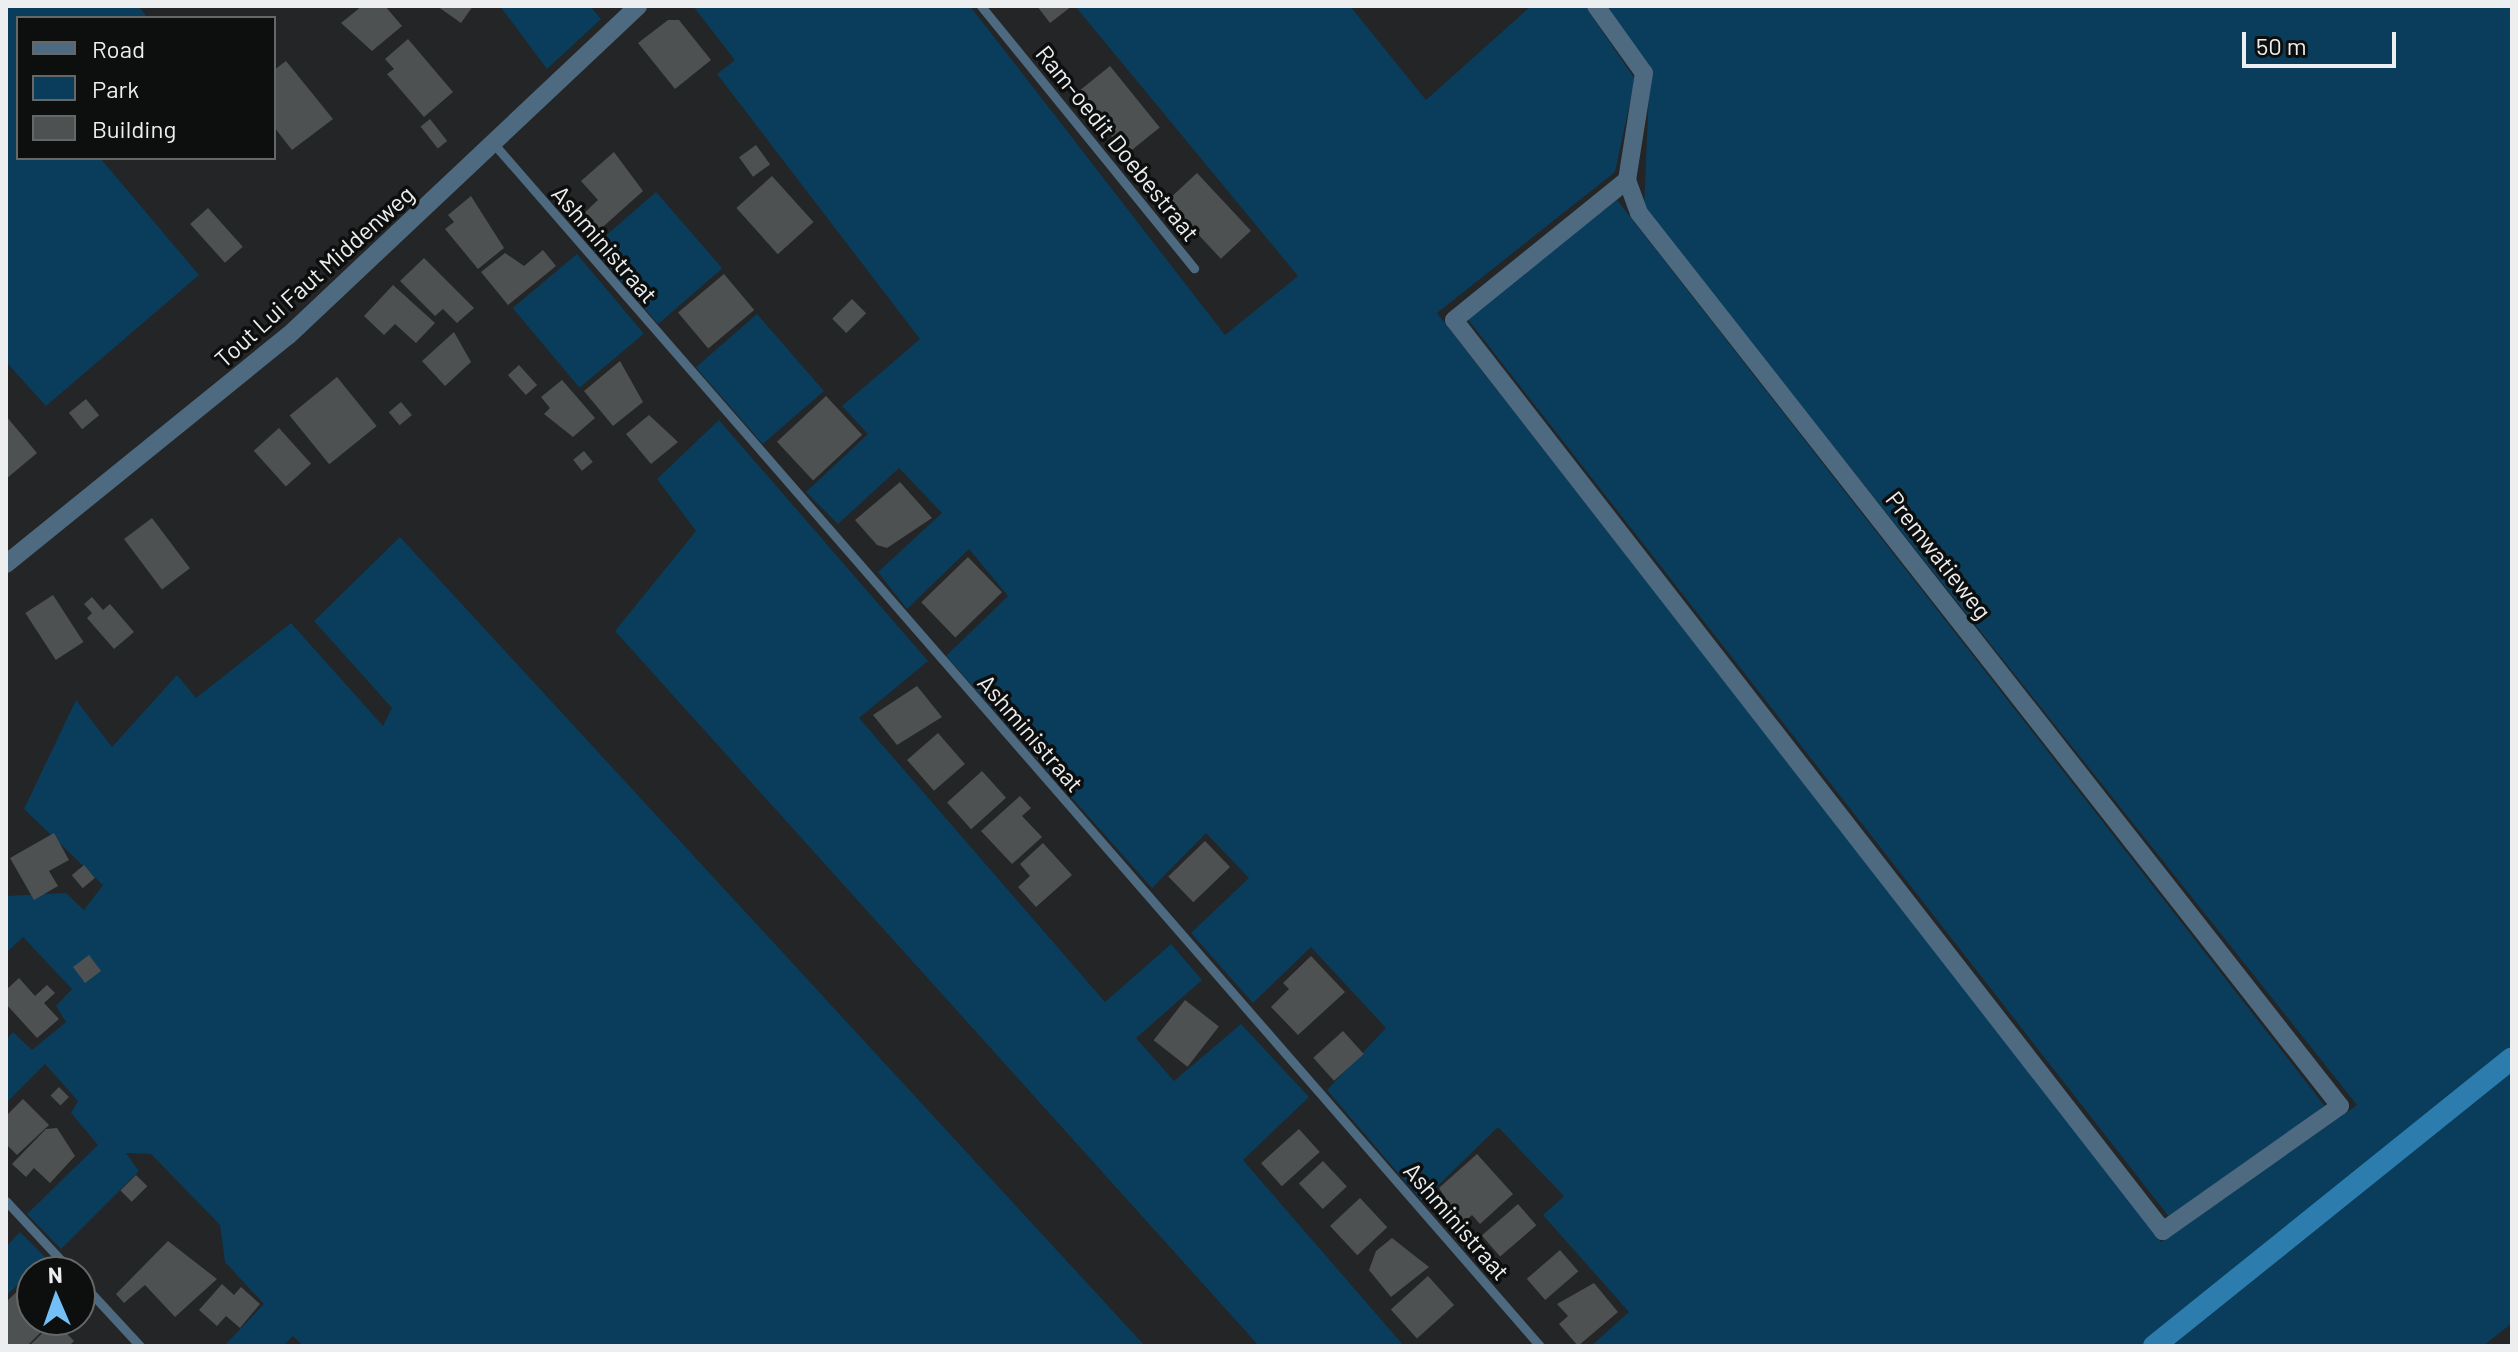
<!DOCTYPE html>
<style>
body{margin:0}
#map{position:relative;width:2518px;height:1352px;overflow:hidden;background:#232526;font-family:Barlow,sans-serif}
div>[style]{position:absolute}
.green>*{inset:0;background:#0a3d5b;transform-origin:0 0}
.canal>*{height:22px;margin:-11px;padding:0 11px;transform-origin:11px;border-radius:11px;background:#2d7cae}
.building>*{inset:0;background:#4e5152;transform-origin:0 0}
.lane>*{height:9px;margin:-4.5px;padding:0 4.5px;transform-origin:4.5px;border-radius:4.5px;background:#4d6a80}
.street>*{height:18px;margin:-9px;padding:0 9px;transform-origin:9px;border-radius:9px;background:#4d6a80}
span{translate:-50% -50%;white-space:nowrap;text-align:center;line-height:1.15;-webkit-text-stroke:7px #0d0e0e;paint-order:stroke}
.street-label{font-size:24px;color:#eceeef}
.frame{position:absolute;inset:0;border:8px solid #eceeef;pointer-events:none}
.legend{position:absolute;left:16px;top:16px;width:260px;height:144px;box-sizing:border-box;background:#0d0e0e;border:2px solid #666868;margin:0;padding:10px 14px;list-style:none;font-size:24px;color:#eceeef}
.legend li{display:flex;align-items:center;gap:16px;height:40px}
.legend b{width:40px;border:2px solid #666868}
.north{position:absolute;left:16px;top:1256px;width:80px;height:80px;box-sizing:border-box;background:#0d0e0e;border:2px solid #666868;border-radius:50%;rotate:358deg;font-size:22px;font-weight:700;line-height:32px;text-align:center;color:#eceeef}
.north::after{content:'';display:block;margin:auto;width:28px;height:36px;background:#74c0f6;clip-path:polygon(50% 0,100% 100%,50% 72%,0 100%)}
.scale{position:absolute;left:2242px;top:32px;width:154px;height:36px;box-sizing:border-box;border:4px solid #eceeef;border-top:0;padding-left:10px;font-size:24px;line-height:28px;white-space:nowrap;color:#eceeef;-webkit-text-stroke:6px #0d0e0e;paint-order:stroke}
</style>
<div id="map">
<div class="green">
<i style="clip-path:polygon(6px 6px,138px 6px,148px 18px,18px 18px,18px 158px,100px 158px,199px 275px,46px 406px,6px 362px)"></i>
<i style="clip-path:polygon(500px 6px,590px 6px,601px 19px,547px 69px)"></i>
<i style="clip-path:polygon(693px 6px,970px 6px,1225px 335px,1298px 276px,1075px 6px,1350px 6px,1426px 100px,1531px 6px,1585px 6px,1635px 79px,1615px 172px,1437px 313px,2161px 1242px,2357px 1105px,1644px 208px,1650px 66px,1603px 6px,2512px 6px,2512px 1323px,2483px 1346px,1591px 1346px,1629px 1312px,1543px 1215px,1564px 1196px,1498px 1127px,1422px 1201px,1327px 1090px,1386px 1028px,1311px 947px,1253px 1003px,1191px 933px,1249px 878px,1206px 833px,1152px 888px,946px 656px,1008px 596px,969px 549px,907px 609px,878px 572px,942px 513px,899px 468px,838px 524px,806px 492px,868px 434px,842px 406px,920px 339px,717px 74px,735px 60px)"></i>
<i style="left:656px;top:192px;width:101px;height:85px;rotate:49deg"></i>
<i style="left:1617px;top:200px;width:1149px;height:191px;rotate:52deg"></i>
<i style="left:577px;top:254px;width:104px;height:84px;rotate:50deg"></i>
<i style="left:757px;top:314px;width:102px;height:81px;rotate:49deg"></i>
<i style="clip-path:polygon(719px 420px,928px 661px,859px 718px,1105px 1002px,1171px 944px,1202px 980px,1136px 1038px,1174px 1081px,1241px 1024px,1309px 1097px,1243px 1160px,1404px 1346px,1259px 1346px,615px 631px,696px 531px,657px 479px)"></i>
<i style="clip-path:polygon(400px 537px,1145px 1346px,303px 1346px,293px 1336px,283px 1346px,224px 1346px,264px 1304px,225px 1262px,220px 1225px,151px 1154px,126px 1153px,139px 1171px,61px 1249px,27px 1214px,98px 1145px,71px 1113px,78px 1101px,45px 1064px,6px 1103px,6px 1040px,13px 1032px,32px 1050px,66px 1022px,56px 1006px,72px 989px,23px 937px,6px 953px,6px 896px,66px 893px,84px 910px,103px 885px,24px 809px,76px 700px,112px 747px,177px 675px,196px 698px,291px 623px,383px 726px,392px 708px,314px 621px)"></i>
<i style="clip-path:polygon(20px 1232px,46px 1258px,6px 1296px,6px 1247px)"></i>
</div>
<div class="canal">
<i style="left:2154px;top:1346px;width:459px;rotate:-38.8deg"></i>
</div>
<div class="building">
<i style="clip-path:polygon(362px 6px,385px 6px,402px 26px,372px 51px,341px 23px)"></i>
<i style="clip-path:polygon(437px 6px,473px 6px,461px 23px)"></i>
<i style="clip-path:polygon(1037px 6px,1072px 6px,1050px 23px)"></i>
<i style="clip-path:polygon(668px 20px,679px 20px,711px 60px,675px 89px,638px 43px)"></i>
<i style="clip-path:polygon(408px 39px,453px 92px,424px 117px,387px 74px,394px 69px,385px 59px)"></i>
<i style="clip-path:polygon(286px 61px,333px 119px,292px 150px,274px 127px,274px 70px)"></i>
<i style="left:1110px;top:66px;width:79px;height:43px;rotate:51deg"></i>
<i style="left:430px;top:119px;width:28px;height:12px;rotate:52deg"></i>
<i style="left:756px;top:145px;width:24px;height:21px;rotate:54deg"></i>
<i style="clip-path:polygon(614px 152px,643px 191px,596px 233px,581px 216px,598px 200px,581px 181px)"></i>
<i style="left:1197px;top:173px;width:79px;height:41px;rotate:47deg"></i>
<i style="left:772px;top:176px;width:62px;height:48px;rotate:48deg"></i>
<i style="clip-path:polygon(471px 196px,504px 248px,478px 269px,445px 229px,454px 222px,448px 215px)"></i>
<i style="left:208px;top:208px;width:52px;height:24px;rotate:48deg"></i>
<i style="clip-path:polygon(543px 250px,556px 266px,508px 305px,481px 272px,505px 253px,524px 266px)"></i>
<i style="clip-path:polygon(424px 258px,474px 308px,457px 323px,443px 309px,435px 316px,400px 281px)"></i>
<i style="left:724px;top:274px;width:47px;height:60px;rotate:50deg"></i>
<i style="clip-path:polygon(393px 285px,435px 323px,416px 343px,395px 324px,384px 335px,364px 316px)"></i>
<i style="left:852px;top:299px;width:20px;height:28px;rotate:45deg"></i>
<i style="clip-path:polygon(454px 332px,471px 362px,445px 386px,422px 361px)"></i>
<i style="clip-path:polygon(620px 361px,643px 402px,613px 426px,584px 391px)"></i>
<i style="left:519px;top:365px;width:27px;height:15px;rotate:48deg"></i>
<i style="left:337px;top:377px;width:63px;height:61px;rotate:51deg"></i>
<i style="clip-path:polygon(562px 380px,595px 418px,573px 437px,544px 414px,550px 408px,541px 397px)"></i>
<i style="left:826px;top:396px;width:53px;height:67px;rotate:47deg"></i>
<i style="left:86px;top:399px;width:21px;height:22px;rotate:51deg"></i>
<i style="left:401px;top:402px;width:17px;height:16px;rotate:50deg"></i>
<i style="clip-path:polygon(649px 415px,678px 442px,651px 464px,626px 434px)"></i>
<i style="clip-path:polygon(6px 416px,37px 453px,6px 479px)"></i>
<i style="left:279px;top:428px;width:48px;height:34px;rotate:48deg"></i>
<i style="left:584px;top:451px;width:14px;height:14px;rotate:51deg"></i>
<i style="clip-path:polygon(900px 482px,932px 518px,887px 548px,877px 545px,855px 520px)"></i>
<i style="left:152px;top:518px;width:63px;height:35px;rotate:53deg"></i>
<i style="left:968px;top:557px;width:49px;height:65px;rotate:46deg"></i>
<i style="left:53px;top:595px;width:56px;height:33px;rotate:57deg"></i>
<i style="clip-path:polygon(92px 597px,103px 610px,110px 604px,134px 632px,114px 649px,87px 618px,92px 613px,84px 604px)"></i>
<i style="clip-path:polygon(917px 686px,942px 717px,897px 745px,873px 715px)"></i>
<i style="left:938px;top:733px;width:41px;height:41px;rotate:49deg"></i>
<i style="left:982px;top:771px;width:36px;height:47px;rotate:48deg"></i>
<i style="clip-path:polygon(1020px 796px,1031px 808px,1022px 816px,1042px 837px,1012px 864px,981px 831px)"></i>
<i style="clip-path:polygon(54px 833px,69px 860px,49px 871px,58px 886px,34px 900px,10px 858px)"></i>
<i style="left:1205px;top:841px;width:36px;height:51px;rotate:46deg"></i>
<i style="clip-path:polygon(1043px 843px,1072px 875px,1036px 907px,1018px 887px,1030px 876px,1020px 864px)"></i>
<i style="left:84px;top:865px;width:17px;height:16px;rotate:50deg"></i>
<i style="left:89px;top:955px;width:20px;height:20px;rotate:53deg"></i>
<i style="clip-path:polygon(1311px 956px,1345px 992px,1298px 1035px,1271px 1007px,1289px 989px,1283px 983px)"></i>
<i style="clip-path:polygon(19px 978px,35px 996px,47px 985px,55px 993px,44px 1003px,59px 1019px,37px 1038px,6px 1004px,6px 990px)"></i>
<i style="left:1185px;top:1000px;width:43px;height:51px;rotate:38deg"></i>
<i style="left:1343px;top:1031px;width:31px;height:40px;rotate:48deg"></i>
<i style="left:59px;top:1087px;width:14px;height:12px;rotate:45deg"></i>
<i style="clip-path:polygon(23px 1099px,49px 1125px,17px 1155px,6px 1144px,6px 1116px)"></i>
<i style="clip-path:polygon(57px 1128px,75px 1156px,50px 1183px,34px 1168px,26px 1177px,12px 1164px,46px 1129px)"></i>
<i style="left:1299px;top:1129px;width:31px;height:51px;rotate:48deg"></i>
<i style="clip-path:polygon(1477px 1154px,1513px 1194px,1480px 1224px,1472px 1215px,1461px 1225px,1439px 1188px)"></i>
<i style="left:1323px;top:1161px;width:35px;height:33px;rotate:47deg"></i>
<i style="left:136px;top:1175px;width:16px;height:22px;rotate:45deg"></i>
<i style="left:1360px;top:1198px;width:40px;height:41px;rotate:47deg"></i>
<i style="left:1518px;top:1204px;width:28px;height:48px;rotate:49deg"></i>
<i style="clip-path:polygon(1392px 1238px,1429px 1267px,1391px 1297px,1369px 1270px,1376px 1251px)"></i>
<i style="clip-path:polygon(168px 1241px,217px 1279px,175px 1317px,145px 1285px,124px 1303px,116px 1294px)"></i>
<i style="left:1560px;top:1250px;width:28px;height:44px;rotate:49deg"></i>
<i style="left:1428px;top:1276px;width:39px;height:50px;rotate:48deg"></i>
<i style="clip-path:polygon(27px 1282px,32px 1320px,53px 1320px,27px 1346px,6px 1346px,6px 1302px)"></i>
<i style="clip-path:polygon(1594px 1283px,1618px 1312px,1578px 1346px,1559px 1324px,1568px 1316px,1557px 1304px)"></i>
<i style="clip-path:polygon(222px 1284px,234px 1295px,241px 1287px,260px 1304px,240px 1328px,226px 1316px,217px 1326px,199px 1310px)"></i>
<i style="clip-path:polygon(55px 1321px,74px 1341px,69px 1346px,29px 1346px)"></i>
</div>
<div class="lane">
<i style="left:981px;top:6px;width:338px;rotate:50.9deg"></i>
<i style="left:494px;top:144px;width:1593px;rotate:48.97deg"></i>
<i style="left:6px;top:1201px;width:97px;rotate:47.1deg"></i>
<i style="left:80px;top:1281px;width:88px;rotate:47.3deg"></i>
</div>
<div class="street">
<i style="left:1596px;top:6px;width:82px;rotate:54.4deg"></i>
<i style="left:1644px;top:73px;width:108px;rotate:99deg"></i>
<i style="left:1627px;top:180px;width:35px;rotate:70deg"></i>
<i style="left:1639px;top:213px;width:1135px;rotate:51.87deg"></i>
<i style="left:2340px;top:1106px;width:217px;rotate:144.8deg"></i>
<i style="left:2163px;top:1231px;width:1154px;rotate:-127.89deg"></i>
<i style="left:1454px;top:320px;width:223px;rotate:-39deg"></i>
<i style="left:6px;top:564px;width:363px;rotate:-39deg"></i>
<i style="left:288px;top:336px;width:481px;rotate:-43.3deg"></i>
</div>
<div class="street-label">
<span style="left:1118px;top:143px;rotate:51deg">Ram-oedit Doebestraat</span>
<span style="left:605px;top:244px;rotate:49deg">Ashministraat</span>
<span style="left:314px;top:276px;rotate:-42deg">Tout Lui Faut Middenweg</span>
<span style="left:1939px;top:555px;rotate:52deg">Premwatieweg</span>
<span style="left:1031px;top:733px;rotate:49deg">Ashministraat</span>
<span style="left:1457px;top:1221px;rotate:49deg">Ashministraat</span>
</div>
<div class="frame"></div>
<ul class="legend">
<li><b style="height:10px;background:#4d6a80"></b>Road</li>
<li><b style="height:22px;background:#0a3d5b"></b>Park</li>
<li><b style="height:22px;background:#4e5152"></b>Building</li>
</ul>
<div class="north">N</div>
<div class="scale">50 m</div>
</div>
